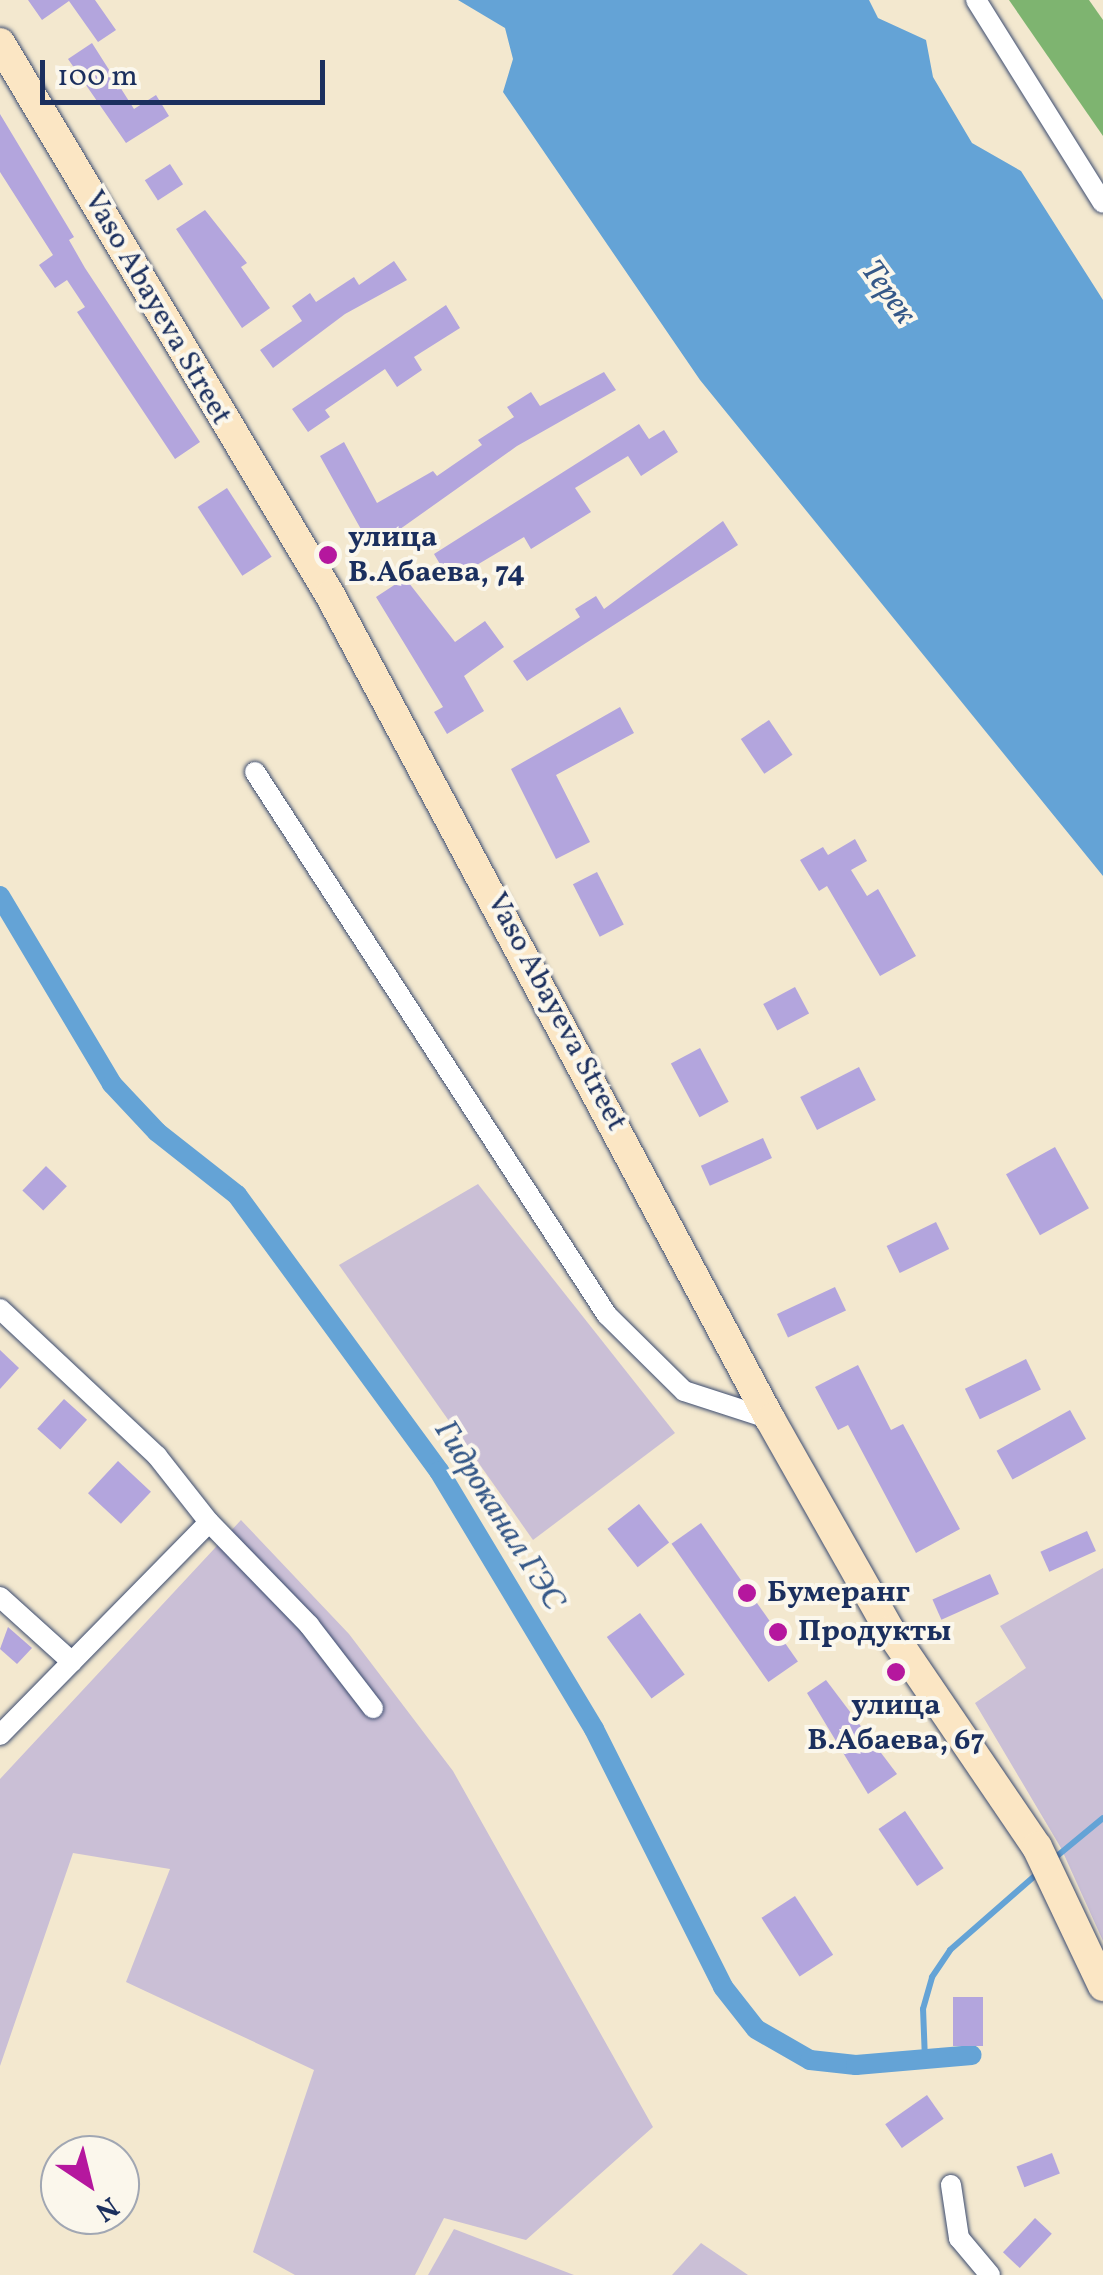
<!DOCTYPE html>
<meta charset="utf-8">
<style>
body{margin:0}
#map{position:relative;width:1103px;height:2275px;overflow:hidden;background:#f3e8cf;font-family:Vollkorn,serif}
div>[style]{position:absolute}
.industrial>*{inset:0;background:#cabfd6}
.forest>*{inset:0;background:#7eb470}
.water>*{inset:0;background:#64a3d6}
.stream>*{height:6px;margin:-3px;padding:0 3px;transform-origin:3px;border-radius:3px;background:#64a3d6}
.canal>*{height:20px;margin:-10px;padding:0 10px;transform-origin:10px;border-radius:10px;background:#64a3d6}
.building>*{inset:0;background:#b3a5dd;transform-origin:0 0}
.roads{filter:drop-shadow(0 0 2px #3b4b6f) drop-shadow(0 0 2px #3b4b6f)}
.street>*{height:20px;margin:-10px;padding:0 10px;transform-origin:10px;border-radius:10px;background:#fff}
.secondary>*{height:30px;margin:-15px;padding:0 15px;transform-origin:15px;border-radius:15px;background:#fbe6c4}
.dots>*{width:28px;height:28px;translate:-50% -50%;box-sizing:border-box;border:5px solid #fbf7ec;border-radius:50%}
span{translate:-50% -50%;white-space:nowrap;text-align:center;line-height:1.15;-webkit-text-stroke:8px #fbf7ec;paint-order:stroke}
.street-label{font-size:30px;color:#1b2f5e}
.poi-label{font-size:30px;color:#1b2f5e;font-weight:700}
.left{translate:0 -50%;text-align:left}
.water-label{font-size:32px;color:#355888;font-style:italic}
.north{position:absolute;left:40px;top:2135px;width:100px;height:100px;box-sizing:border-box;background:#fbf7ec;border:2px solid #a1a7b3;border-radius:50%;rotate:145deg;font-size:28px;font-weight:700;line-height:40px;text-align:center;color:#1b2f5e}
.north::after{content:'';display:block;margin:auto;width:35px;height:45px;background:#b5179e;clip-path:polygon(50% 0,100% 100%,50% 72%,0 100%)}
.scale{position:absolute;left:40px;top:60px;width:285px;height:45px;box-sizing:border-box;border:5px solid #1b2f5e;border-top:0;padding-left:12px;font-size:30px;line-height:35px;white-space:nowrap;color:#1b2f5e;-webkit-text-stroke:8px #fbf7ec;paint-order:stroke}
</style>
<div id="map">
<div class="industrial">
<i style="clip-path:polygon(478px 1184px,675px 1433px,533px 1540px,339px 1265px)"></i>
<i style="clip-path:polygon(241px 1520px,349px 1634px,453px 1771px,653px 2127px,526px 2240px,444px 2218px,415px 2275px,295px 2275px,253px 2252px,314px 2070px,126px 1982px,170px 1869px,73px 1853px,0 2066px,0 1779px)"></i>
<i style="clip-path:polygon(1103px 1568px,1103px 1941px,1061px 1848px,975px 1703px,1026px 1668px,1000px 1626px)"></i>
<i style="clip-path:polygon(454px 2229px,574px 2275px,428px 2275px)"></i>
<i style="clip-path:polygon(701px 2243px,748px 2275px,672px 2275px)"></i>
</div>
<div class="forest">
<i style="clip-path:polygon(1009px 0,1089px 0,1103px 20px,1103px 136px)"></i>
</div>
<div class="water">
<i style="clip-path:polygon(458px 0,869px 0,878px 18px,926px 40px,933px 77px,972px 143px,1021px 171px,1103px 300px,1103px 876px,700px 380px,503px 92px,513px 59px,505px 28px)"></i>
</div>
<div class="stream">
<i style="left:1051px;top:1861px;width:67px;rotate:-39.6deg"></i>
<i style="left:925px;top:2060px;width:51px;rotate:-92.2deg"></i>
<i style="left:923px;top:2009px;width:33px;rotate:-74deg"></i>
<i style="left:932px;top:1977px;width:32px;rotate:-56deg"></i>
<i style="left:950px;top:1950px;width:117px;rotate:-41.2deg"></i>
</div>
<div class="canal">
<i style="left:0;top:896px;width:219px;rotate:59.2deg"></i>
<i style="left:112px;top:1084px;width:66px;rotate:46.8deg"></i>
<i style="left:157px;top:1132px;width:102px;rotate:38.2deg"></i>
<i style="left:237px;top:1195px;width:342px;rotate:53.8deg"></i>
<i style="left:439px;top:1471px;width:301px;rotate:59deg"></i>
<i style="left:594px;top:1729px;width:288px;rotate:63.4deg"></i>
<i style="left:723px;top:1987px;width:53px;rotate:51.8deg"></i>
<i style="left:756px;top:2029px;width:62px;rotate:29.9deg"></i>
<i style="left:810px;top:2060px;width:46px;rotate:6.2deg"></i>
<i style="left:856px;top:2065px;width:116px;rotate:-4.9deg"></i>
</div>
<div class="building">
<i style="clip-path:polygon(28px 0,95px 0,116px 30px,98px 42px,69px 1px,42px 20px)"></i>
<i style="clip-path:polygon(92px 43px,134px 109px,156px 95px,169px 116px,126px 143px,68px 59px)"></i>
<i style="clip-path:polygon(0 114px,74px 237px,69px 240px,85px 268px,200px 442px,175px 459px,77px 312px,85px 307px,67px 280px,55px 288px,39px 265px,53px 255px,0 172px)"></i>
<i style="left:170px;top:164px;width:24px;height:30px;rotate:57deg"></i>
<i style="clip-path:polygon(205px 210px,247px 263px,241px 267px,270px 308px,242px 328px,176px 229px)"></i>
<i style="clip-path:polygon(394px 261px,407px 280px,345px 314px,273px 368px,260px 350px,302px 321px,292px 306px,310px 293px,316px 302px,354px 277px,359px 285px)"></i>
<i style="clip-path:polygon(446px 305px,460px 328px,414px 357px,422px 370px,397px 387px,385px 369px,325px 410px,330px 417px,308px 432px,292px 409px)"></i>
<i style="clip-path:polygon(604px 372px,616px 390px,517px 446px,372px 549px,320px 456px,344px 442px,377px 503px,433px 471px,437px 476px,482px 445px,478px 440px,514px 417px,507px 407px,531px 392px,540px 406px)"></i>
<i style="clip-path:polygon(639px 424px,649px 439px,664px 430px,678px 452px,641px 476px,628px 456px,575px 488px,591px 512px,531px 549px,524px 537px,450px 581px,434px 554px)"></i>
<i style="left:227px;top:488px;width:82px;height:35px;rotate:57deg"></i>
<i style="clip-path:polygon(723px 521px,738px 545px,527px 681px,513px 661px,580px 617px,575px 609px,596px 596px,604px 609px)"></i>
<i style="clip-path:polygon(405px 578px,455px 642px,485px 621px,504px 647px,464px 676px,484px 711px,447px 734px,434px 712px,443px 707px,376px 597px)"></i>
<i style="clip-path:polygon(620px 707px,634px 733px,556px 775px,590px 842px,556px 859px,511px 769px)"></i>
<i style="left:769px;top:720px;width:42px;height:34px;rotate:56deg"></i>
<i style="clip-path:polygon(855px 839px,867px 861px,851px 870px,867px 896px,878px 889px,916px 956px,880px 976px,827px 886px,819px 891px,800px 860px,823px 847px,828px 855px)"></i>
<i style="left:597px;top:872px;width:59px;height:27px;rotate:63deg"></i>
<i style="left:795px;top:987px;width:30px;height:36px;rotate:62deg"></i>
<i style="left:700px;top:1048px;width:61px;height:33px;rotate:62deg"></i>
<i style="left:859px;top:1067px;width:37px;height:66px;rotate:63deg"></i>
<i style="left:763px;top:1138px;width:22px;height:68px;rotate:66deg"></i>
<i style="left:1055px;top:1147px;width:70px;height:56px;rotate:61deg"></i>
<i style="left:46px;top:1166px;width:29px;height:34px;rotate:44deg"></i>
<i style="left:936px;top:1222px;width:30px;height:55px;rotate:64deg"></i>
<i style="left:835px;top:1287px;width:26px;height:64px;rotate:65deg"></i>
<i style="clip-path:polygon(0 1350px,19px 1368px,0 1389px)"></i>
<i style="left:1026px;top:1359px;width:34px;height:68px;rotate:64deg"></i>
<i style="clip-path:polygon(858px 1365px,891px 1430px,903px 1424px,960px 1529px,916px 1553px,848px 1425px,838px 1430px,815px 1387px)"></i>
<i style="left:64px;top:1399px;width:31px;height:40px;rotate:42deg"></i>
<i style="left:1070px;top:1410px;width:33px;height:84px;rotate:61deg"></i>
<i style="left:118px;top:1461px;width:45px;height:44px;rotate:43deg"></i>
<i style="left:639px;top:1504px;width:49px;height:40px;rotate:52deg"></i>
<i style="left:701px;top:1523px;width:169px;height:36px;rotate:55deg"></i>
<i style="left:1087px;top:1531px;width:22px;height:51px;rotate:66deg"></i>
<i style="left:990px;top:1574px;width:22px;height:63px;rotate:66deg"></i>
<i style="left:640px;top:1613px;width:76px;height:41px;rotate:54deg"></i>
<i style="clip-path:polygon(8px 1627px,32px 1648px,17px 1664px,0 1649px)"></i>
<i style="clip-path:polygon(826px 1680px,897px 1774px,868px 1794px,807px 1693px)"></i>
<i style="left:905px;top:1811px;width:69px;height:32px;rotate:56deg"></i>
<i style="left:795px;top:1896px;width:70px;height:40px;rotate:57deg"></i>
<i style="left:953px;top:1997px;width:30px;height:49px"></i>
<i style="left:927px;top:2095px;width:29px;height:51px;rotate:55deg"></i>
<i style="left:1052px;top:2153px;width:22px;height:38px;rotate:69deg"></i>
<i style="left:1035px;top:2218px;width:23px;height:47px;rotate:43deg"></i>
</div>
<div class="roads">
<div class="street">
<i style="left:976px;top:0;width:239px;rotate:58deg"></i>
<i style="left:255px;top:772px;width:647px;rotate:57.05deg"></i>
<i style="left:607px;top:1315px;width:108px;rotate:44.6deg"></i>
<i style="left:684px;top:1391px;width:90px;rotate:18deg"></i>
<i style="left:0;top:1309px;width:215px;rotate:43.1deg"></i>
<i style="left:157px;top:1456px;width:84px;rotate:51.8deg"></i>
<i style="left:209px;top:1522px;width:144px;rotate:45.8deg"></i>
<i style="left:309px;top:1625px;width:105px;rotate:52.4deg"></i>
<i style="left:0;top:1597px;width:97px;rotate:42.1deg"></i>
<i style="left:0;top:1735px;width:298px;rotate:-45.5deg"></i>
<i style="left:951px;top:2185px;width:54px;rotate:81.4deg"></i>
<i style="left:959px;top:2238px;width:48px;rotate:50deg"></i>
</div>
<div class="secondary">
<i style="left:0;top:43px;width:643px;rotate:59.13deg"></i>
<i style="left:330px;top:595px;width:934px;rotate:61.9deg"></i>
<i style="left:770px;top:1419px;width:244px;rotate:60.5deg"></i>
<i style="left:890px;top:1631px;width:261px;rotate:55.8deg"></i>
<i style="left:1037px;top:1847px;width:154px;rotate:64.6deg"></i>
</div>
</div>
<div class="dots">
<i style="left:328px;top:555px;background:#b5179e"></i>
<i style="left:747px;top:1593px;background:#b5179e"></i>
<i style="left:778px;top:1632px;background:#b5179e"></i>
<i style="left:896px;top:1672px;background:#b5179e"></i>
</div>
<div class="street-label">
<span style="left:157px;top:308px;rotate:60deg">Vaso Abayeva Street</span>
<span style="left:556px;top:1012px;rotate:62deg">Vaso Abayeva Street</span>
</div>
<div class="poi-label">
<span class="left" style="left:348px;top:555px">улица<br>В.Абаева, 74</span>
<span class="left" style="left:767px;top:1593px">Бумеранг</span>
<span class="left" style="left:798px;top:1632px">Продукты</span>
<span style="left:896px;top:1723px">улица<br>В.Абаева, 67</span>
</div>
<div class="water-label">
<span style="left:887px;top:293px;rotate:54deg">Терек</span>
<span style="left:498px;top:1516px;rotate:58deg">Гидроканал ГЭС</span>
</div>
<div class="north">N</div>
<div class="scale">100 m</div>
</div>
